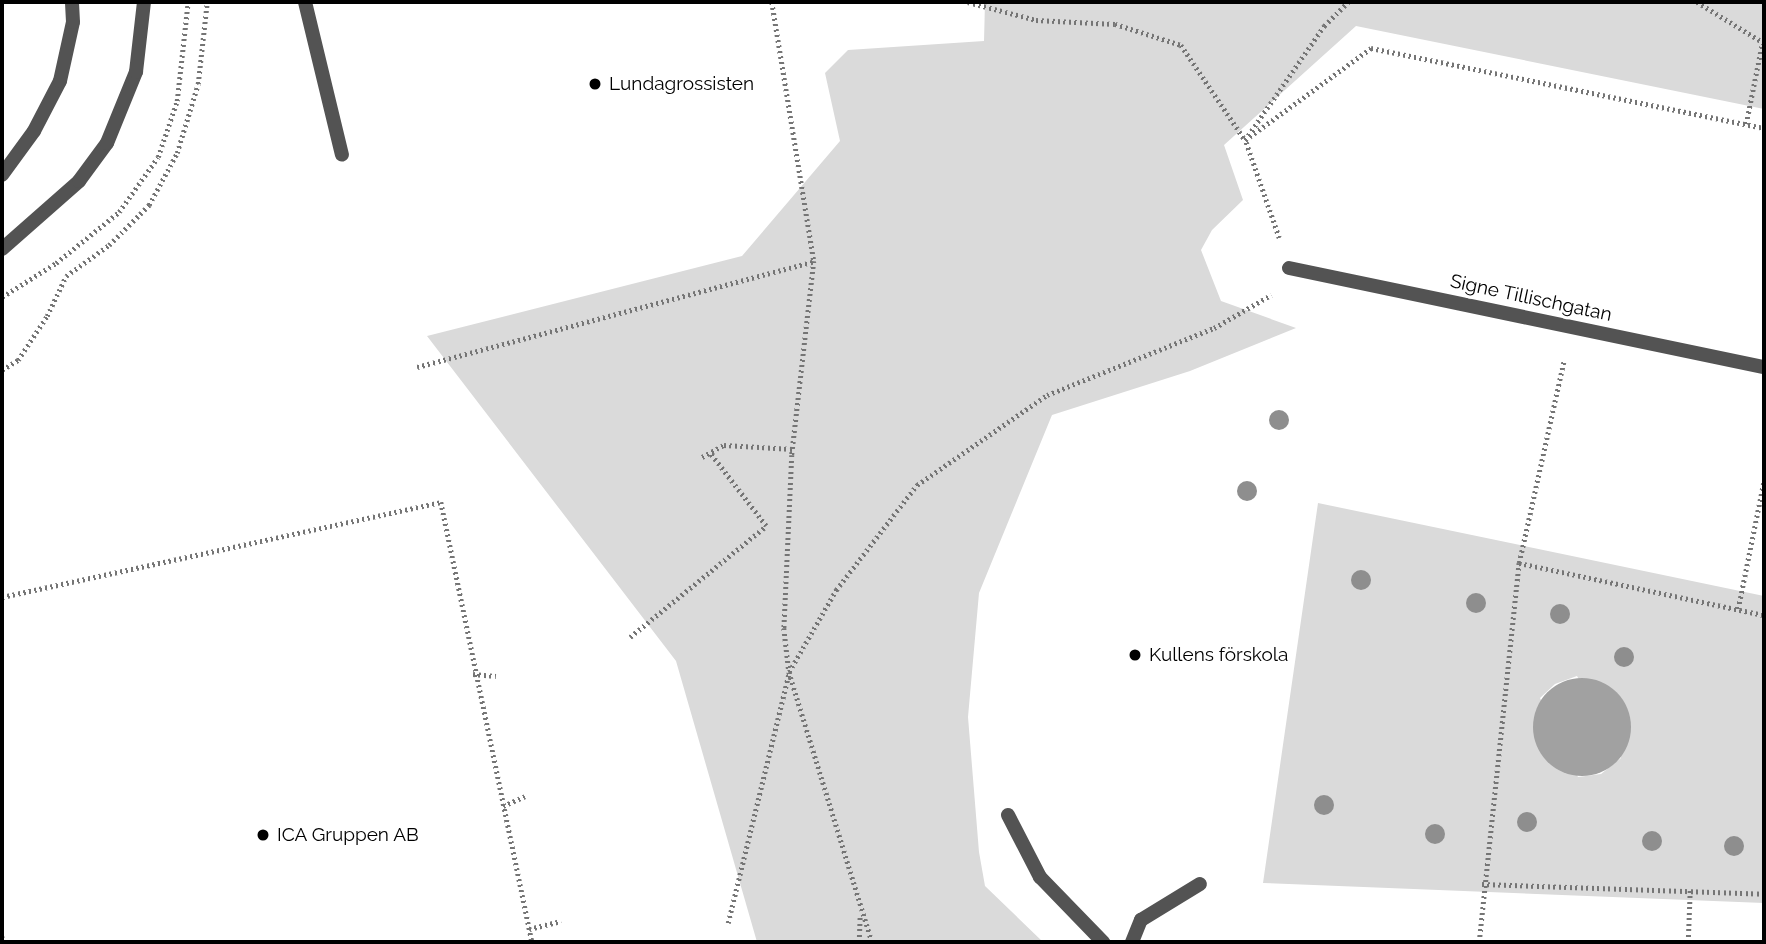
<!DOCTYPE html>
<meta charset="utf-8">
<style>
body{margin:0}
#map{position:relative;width:1766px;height:944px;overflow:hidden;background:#fff;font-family:Raleway,sans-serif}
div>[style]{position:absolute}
.green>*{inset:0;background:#dadada}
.water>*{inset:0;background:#a1a1a1}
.round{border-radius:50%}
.path>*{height:4.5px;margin-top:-2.25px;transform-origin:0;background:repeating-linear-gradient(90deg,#757575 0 2px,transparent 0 5.5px)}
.service>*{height:14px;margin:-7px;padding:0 7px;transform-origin:7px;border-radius:7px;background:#535353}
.minor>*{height:14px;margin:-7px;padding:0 7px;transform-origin:7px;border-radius:7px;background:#535353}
.tertiary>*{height:14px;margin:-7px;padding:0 7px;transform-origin:7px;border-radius:7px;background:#535353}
.trees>*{width:20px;height:20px;margin:-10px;border-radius:50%;background:#8e8e8e}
.dots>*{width:19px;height:19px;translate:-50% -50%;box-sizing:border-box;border:4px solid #fff;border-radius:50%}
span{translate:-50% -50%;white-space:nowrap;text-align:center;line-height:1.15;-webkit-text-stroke:6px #fff;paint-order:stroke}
.poi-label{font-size:19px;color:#000}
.left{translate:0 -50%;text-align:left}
.street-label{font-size:19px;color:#000}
.frame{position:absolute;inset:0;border:4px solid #000;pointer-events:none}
</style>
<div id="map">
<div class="green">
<i style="clip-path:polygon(985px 2px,1764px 2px,1764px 109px,1356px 26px,1224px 145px,1243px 200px,1212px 230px,1201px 250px,1221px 301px,1296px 328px,1190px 371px,1052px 415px,979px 593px,968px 717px,979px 852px,985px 886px,1043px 942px,757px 942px,676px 661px,427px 336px,742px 256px,840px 141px,825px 73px,848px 50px,984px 41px)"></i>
<i style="clip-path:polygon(evenodd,1318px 503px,1764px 596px,1764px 903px,1263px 883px,1318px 503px,1577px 676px,1621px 758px,1601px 774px,1578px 777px,1540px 698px,1555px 684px,1577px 676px)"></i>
</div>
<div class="water">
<i class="round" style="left:1533px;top:678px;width:98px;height:98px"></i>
</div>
<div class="path">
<i style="left:772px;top:2px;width:262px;rotate:80.8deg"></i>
<i style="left:814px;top:261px;width:195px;rotate:96.5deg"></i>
<i style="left:792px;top:455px;width:173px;rotate:92.6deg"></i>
<i style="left:784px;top:628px;width:44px;rotate:83.5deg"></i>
<i style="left:789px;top:672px;width:282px;rotate:72.9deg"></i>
<i style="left:968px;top:2px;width:70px;rotate:14.8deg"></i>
<i style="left:1036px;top:20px;width:79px;rotate:2.9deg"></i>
<i style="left:1115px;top:24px;width:69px;rotate:17.7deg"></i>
<i style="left:1181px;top:45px;width:115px;rotate:56deg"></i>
<i style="left:1245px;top:140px;width:139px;rotate:-55.3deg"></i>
<i style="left:1324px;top:26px;width:34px;rotate:-45deg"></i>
<i style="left:1697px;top:2px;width:79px;rotate:31.5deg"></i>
<i style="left:1746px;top:124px;width:82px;rotate:-78.7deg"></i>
<i style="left:1279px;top:238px;width:104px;rotate:-109.1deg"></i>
<i style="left:1245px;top:140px;width:156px;rotate:-36.1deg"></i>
<i style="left:1371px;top:48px;width:401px;rotate:11.5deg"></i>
<i style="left:2px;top:297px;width:64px;rotate:-32.2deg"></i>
<i style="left:56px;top:263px;width:81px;rotate:-39deg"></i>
<i style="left:119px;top:212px;width:67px;rotate:-54.7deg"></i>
<i style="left:158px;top:157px;width:59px;rotate:-71.3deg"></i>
<i style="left:177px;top:101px;width:100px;rotate:-83.7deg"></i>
<i style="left:417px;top:367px;width:411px;rotate:-14.9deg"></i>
<i style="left:2px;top:370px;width:19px;rotate:-32deg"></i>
<i style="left:18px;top:360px;width:53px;rotate:-56.6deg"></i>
<i style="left:47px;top:316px;width:44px;rotate:-64.6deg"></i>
<i style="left:66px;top:276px;width:53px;rotate:-35.8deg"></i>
<i style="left:109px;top:245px;width:57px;rotate:-45deg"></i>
<i style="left:149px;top:205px;width:59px;rotate:-61.7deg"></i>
<i style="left:177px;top:153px;width:72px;rotate:-73.1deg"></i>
<i style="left:198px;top:84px;width:82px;rotate:-83.7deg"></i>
<i style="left:702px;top:457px;width:25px;rotate:-29deg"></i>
<i style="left:724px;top:445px;width:69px;rotate:3.3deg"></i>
<i style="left:1519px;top:563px;width:250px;rotate:12deg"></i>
<i style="left:2px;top:597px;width:449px;rotate:-12.2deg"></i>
<i style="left:441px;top:502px;width:449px;rotate:78.3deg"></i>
<i style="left:1738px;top:609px;width:132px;rotate:-78.6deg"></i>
<i style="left:630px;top:637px;width:176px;rotate:-39.2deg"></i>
<i style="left:766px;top:526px;width:92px;rotate:-127.5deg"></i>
<i style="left:473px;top:674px;width:23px;rotate:5deg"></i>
<i style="left:503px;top:806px;width:24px;rotate:-24deg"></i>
<i style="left:1482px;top:884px;width:282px;rotate:2deg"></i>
<i style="left:728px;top:923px;width:258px;rotate:-76.3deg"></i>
<i style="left:789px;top:672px;width:95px;rotate:-60.2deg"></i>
<i style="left:836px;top:590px;width:133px;rotate:-52.4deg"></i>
<i style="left:917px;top:485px;width:158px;rotate:-34.7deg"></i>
<i style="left:1047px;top:395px;width:180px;rotate:-21.9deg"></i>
<i style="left:1214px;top:328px;width:66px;rotate:-30.1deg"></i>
<i style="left:529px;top:929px;width:33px;rotate:-14deg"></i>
<i style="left:2px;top:936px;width:6px;rotate:81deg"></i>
<i style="left:859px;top:942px;width:26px;rotate:-88deg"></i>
<i style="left:1479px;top:942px;width:381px;rotate:-84deg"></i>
<i style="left:1519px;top:563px;width:208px;rotate:-77.5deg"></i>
<i style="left:1688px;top:942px;width:52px;rotate:-87.8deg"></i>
</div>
<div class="service">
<i style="left:305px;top:2px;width:157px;rotate:76.4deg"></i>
<i style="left:1008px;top:815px;width:70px;rotate:62.7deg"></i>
<i style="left:1040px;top:877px;width:91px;rotate:45.9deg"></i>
<i style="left:1132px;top:942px;width:24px;rotate:-68deg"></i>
<i style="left:1141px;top:920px;width:69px;rotate:-31.4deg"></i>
</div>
<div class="minor">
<i style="left:1289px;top:268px;width:485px;rotate:11.8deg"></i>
</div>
<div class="tertiary">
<i style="left:2px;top:175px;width:54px;rotate:-54deg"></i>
<i style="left:34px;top:131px;width:56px;rotate:-62.5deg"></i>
<i style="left:60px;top:81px;width:60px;rotate:-77.6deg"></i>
<i style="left:73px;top:22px;width:20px;rotate:-93deg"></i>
<i style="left:2px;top:249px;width:103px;rotate:-41.4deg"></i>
<i style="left:79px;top:181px;width:47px;rotate:-53.6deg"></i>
<i style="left:107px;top:143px;width:77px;rotate:-67.8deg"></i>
<i style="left:136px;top:72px;width:70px;rotate:-83.5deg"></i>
</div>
<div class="trees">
<i style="left:1279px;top:420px"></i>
<i style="left:1247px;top:491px"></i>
<i style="left:1361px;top:580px"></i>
<i style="left:1476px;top:603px"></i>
<i style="left:1560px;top:614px"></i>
<i style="left:1624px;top:657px"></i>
<i style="left:1324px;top:805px"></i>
<i style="left:1527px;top:822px"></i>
<i style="left:1435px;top:834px"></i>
<i style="left:1652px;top:841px"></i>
<i style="left:1734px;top:846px"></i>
</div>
<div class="dots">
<i style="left:595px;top:84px;background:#000"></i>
<i style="left:1135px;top:655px;background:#000"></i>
<i style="left:263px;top:835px;background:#000"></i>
</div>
<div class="poi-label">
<span class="left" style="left:609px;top:84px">Lundagrossisten</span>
<span class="left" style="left:1149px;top:655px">Kullens förskola</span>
<span class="left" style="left:277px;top:835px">ICA Gruppen AB</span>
</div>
<div class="street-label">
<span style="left:1531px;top:298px;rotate:12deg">Signe Tillischgatan</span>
</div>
<div class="frame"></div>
</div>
